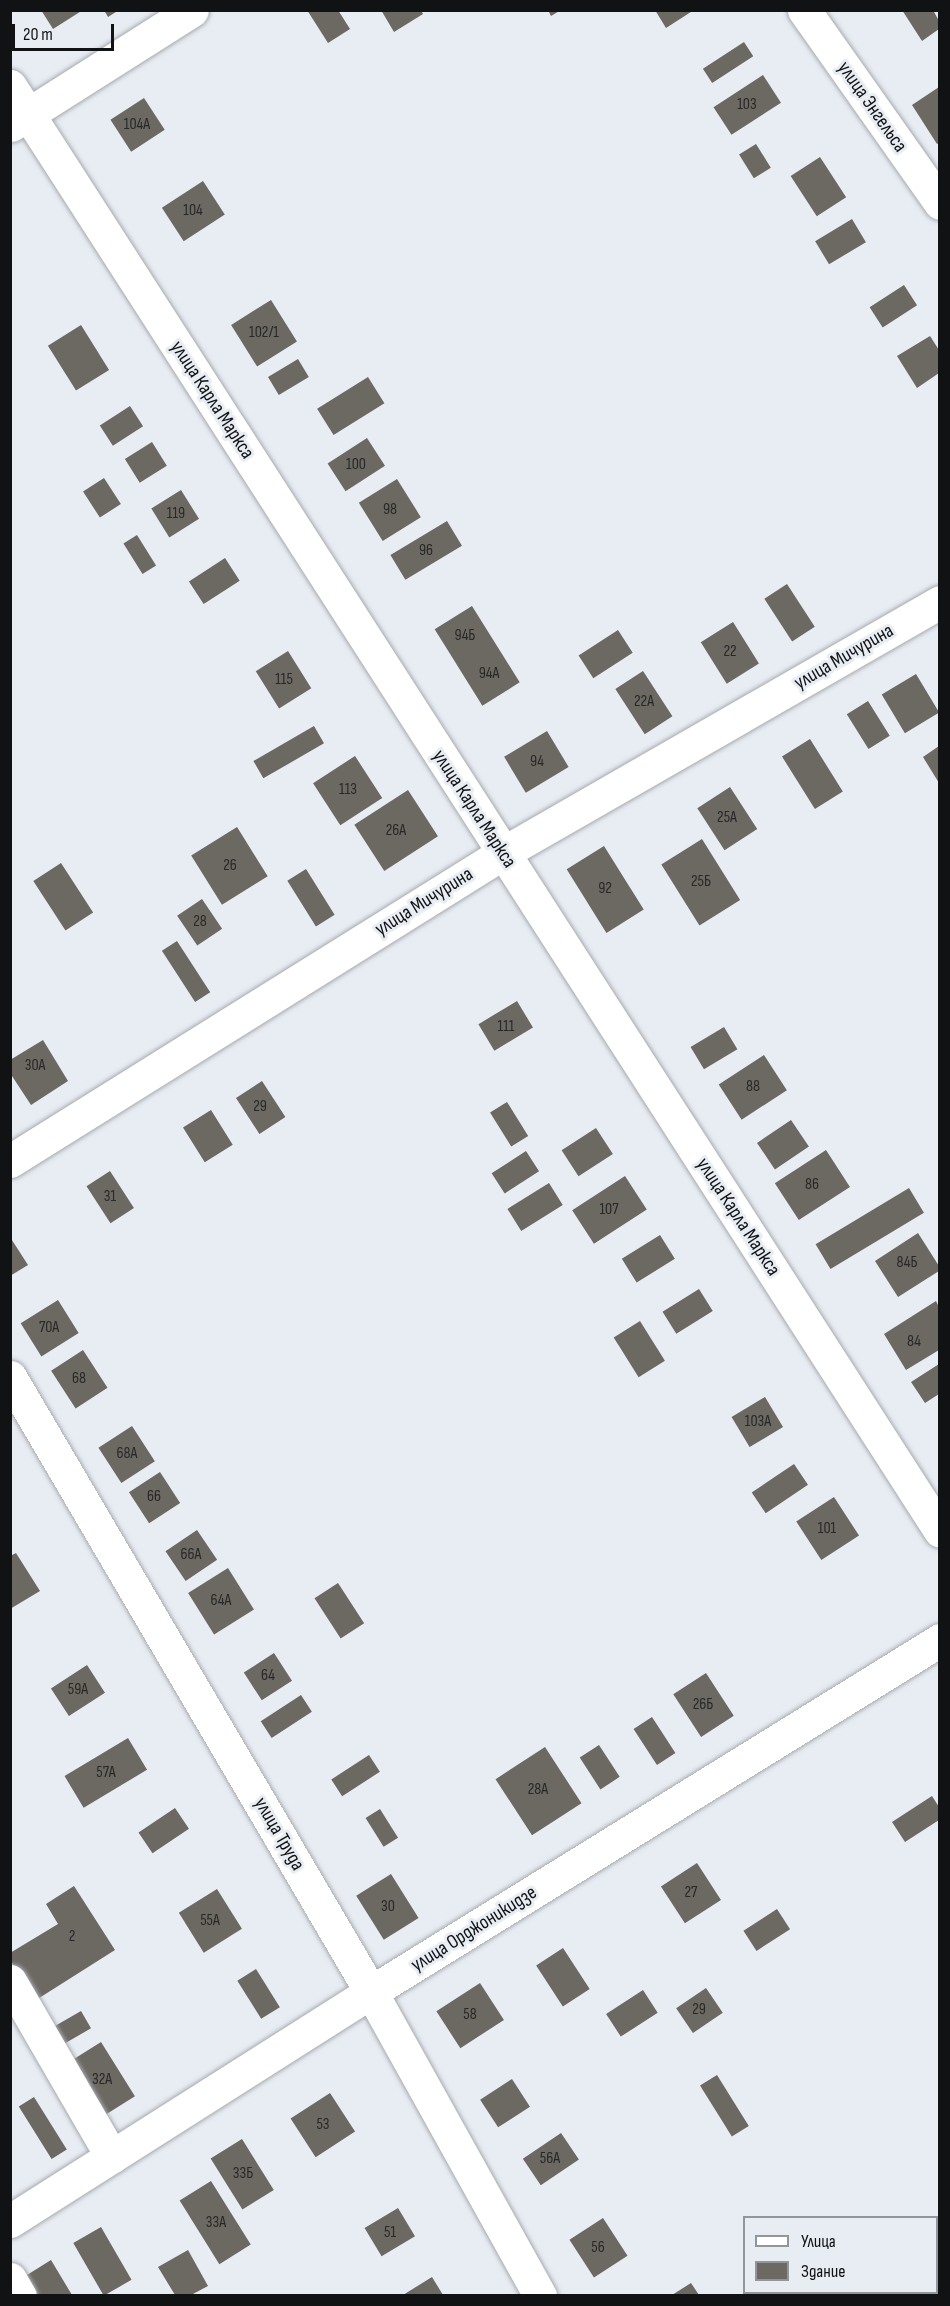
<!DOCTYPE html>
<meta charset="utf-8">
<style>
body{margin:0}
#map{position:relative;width:950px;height:2306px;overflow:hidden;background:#e8edf3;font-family:"Sofia Sans Condensed",sans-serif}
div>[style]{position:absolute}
.building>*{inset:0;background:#6c6862;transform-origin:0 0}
.roads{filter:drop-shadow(0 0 2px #a6aab0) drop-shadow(0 0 2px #a6aab0)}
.minor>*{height:33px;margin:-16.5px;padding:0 16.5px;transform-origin:16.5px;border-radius:16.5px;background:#fff}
span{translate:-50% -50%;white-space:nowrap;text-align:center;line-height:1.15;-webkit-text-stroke:6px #e8edf3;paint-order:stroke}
.number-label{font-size:16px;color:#272828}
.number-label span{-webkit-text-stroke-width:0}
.street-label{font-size:20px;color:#101214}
.frame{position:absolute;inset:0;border:12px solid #101214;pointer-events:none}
.legend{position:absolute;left:743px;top:2216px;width:195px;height:78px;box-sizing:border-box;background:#e8edf3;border:2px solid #92959a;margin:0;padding:8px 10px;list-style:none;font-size:18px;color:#101214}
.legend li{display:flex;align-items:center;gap:12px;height:30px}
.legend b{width:30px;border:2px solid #92959a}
.scale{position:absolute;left:12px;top:24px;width:102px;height:27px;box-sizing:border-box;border:3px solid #101214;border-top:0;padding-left:8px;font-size:18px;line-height:21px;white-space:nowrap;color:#101214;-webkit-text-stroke:4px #e8edf3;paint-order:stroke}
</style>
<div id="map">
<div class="building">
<i style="clip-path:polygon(41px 10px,83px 10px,53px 29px)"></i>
<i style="clip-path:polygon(104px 10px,119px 10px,108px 17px)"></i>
<i style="clip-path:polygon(307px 10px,338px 10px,350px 29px,328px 43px)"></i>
<i style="clip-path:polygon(381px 10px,421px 10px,423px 14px,394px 32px)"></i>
<i style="clip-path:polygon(548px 10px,561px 10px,551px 16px)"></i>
<i style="clip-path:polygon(655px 10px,694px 10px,666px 28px)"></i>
<i style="clip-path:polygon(902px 10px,933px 10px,939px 21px,939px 29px,922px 41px)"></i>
<i style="left:744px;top:42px;width:17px;height:49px;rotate:57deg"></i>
<i style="left:763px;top:75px;width:33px;height:59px;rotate:57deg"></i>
<i style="clip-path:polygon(939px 87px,939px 143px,937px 144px,912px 105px)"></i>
<i style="left:144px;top:98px;width:38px;height:40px;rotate:57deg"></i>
<i style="left:756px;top:144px;width:28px;height:20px;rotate:58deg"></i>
<i style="left:820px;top:157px;width:48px;height:35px;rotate:57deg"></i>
<i style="left:203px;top:181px;width:40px;height:49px;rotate:57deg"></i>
<i style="left:852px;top:219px;width:27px;height:43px;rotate:59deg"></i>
<i style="left:904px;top:285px;width:24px;height:41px;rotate:57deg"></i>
<i style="left:271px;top:300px;width:49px;height:47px;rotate:58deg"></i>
<i style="left:81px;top:325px;width:53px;height:39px;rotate:58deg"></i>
<i style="clip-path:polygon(930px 336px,939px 350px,939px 373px,917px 388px,897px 356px)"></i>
<i style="left:298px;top:359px;width:21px;height:35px;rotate:59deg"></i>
<i style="left:368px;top:377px;width:31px;height:60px;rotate:58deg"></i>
<i style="left:130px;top:406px;width:24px;height:36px;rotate:57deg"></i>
<i style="left:367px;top:438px;width:33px;height:47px;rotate:57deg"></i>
<i style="left:152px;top:442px;width:28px;height:32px;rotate:58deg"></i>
<i style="left:104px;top:478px;width:31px;height:25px;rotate:57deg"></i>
<i style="left:397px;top:479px;width:45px;height:45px;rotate:58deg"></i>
<i style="left:181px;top:490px;width:34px;height:35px;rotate:58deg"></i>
<i style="left:447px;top:521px;width:29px;height:66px;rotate:59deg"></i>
<i style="left:137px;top:535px;width:36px;height:16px;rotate:58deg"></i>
<i style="left:225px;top:558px;width:27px;height:43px;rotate:57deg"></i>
<i style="left:787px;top:584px;width:51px;height:27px;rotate:57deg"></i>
<i style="left:472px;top:606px;width:90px;height:44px;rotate:58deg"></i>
<i style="left:733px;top:622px;width:49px;height:38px;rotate:58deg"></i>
<i style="left:618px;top:630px;width:27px;height:47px;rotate:57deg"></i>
<i style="left:288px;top:651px;width:44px;height:38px;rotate:58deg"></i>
<i style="left:643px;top:671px;width:54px;height:33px;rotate:57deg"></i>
<i style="left:916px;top:674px;width:45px;height:40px;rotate:59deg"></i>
<i style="left:868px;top:701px;width:41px;height:25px;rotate:58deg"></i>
<i style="left:314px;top:726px;width:20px;height:70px;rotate:60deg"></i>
<i style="left:547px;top:731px;width:42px;height:50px;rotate:59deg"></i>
<i style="left:810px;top:739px;width:62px;height:33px;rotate:58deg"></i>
<i style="clip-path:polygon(939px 746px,939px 783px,923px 757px)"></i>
<i style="left:355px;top:756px;width:50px;height:50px;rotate:57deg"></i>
<i style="left:730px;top:787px;width:50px;height:39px;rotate:57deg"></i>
<i style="left:408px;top:790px;width:55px;height:64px;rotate:57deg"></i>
<i style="left:237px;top:827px;width:58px;height:54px;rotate:58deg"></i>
<i style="left:702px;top:839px;width:72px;height:48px;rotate:58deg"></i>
<i style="left:604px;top:846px;width:75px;height:44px;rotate:58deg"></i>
<i style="left:61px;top:863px;width:59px;height:33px;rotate:57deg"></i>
<i style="left:306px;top:869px;width:54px;height:22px;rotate:58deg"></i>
<i style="left:202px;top:899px;width:36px;height:30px;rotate:56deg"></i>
<i style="left:177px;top:941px;width:61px;height:18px;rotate:57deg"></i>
<i style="left:517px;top:1001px;width:31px;height:45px;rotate:59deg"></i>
<i style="left:724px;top:1027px;width:26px;height:39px;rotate:59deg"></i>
<i style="clip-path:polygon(43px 1040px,68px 1081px,31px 1105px,10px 1073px,10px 1060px)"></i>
<i style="left:764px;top:1055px;width:42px;height:54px;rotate:57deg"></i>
<i style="left:262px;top:1081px;width:43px;height:31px;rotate:57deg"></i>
<i style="left:507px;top:1102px;width:40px;height:20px;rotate:58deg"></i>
<i style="left:211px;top:1110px;width:41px;height:33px;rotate:58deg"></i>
<i style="left:791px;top:1120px;width:32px;height:41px;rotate:56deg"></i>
<i style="left:596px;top:1128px;width:31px;height:41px;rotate:57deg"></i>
<i style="left:826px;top:1150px;width:44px;height:61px;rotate:57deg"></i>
<i style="left:526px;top:1151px;width:24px;height:41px;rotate:57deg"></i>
<i style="left:110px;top:1171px;width:44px;height:28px;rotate:57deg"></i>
<i style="left:625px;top:1176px;width:40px;height:63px;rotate:57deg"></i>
<i style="left:549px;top:1183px;width:26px;height:49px;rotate:58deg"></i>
<i style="left:909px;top:1188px;width:29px;height:109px;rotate:59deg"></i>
<i style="clip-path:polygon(918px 1233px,939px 1266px,939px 1271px,898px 1297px,875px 1261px)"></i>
<i style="left:660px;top:1235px;width:28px;height:45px;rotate:58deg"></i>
<i style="clip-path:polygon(10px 1237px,28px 1265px,10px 1276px)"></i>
<i style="left:699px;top:1289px;width:26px;height:43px;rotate:58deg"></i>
<i style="left:58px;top:1300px;width:39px;height:44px;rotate:58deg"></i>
<i style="clip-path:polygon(936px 1301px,939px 1307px,939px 1350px,906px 1370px,884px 1334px)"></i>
<i style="left:640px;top:1321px;width:47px;height:31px;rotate:58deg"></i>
<i style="left:83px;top:1350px;width:45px;height:38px;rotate:57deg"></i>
<i style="clip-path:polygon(939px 1364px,939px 1394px,925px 1403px,911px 1382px)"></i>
<i style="left:765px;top:1397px;width:35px;height:39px;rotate:59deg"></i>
<i style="left:132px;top:1426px;width:42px;height:40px;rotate:57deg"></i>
<i style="left:794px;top:1464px;width:25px;height:51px;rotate:56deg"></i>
<i style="left:160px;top:1472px;width:37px;height:37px;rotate:57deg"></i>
<i style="left:834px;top:1497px;width:46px;height:45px;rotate:57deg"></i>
<i style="left:197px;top:1530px;width:36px;height:38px;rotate:56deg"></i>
<i style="clip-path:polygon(16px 1553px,40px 1591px,10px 1609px,10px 1556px)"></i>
<i style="left:228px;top:1568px;width:49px;height:47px;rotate:58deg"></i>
<i style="left:338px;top:1583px;width:48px;height:28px;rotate:57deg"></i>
<i style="left:274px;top:1653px;width:33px;height:36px;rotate:57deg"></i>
<i style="left:87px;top:1665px;width:33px;height:43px;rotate:57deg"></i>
<i style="left:706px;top:1673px;width:51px;height:39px;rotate:57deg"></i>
<i style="left:301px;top:1695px;width:20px;height:48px;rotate:57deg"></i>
<i style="left:652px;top:1717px;width:43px;height:22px;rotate:57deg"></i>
<i style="left:128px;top:1738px;width:37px;height:74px;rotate:59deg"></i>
<i style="left:599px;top:1745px;width:38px;height:23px;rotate:57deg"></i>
<i style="left:545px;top:1747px;width:67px;height:59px;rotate:57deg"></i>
<i style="left:369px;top:1755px;width:20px;height:45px;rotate:57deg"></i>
<i style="clip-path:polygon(932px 1796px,939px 1807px,939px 1820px,905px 1842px,892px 1822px)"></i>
<i style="left:175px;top:1808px;width:25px;height:44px;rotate:56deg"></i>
<i style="left:380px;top:1809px;width:34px;height:17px;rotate:58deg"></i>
<i style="left:697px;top:1863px;width:44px;height:43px;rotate:57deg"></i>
<i style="left:391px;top:1874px;width:52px;height:41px;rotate:58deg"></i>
<i style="clip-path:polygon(74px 1886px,115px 1950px,36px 2000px,10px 1960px,10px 1953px,58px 1924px,46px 1904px)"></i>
<i style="left:217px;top:1889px;width:47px;height:45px;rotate:58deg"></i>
<i style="left:777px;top:1909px;width:24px;height:40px;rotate:57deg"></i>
<i style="left:563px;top:1948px;width:49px;height:32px;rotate:57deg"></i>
<i style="left:256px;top:1969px;width:45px;height:22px;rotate:58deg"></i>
<i style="left:480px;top:1983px;width:44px;height:52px;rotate:57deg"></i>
<i style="left:706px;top:1988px;width:30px;height:36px;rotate:56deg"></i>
<i style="left:643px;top:1990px;width:27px;height:44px;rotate:57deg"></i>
<i style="left:81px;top:2011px;width:20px;height:36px;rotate:60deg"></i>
<i style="left:101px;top:2042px;width:64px;height:38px;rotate:58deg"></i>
<i style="left:717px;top:2075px;width:60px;height:20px;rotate:58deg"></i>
<i style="left:512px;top:2079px;width:33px;height:38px;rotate:57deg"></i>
<i style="left:330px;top:2093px;width:46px;height:47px;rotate:57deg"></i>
<i style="left:34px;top:2097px;width:62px;height:18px;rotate:58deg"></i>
<i style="left:561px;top:2133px;width:32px;height:46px;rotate:56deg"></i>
<i style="left:242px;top:2139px;width:60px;height:37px;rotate:58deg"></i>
<i style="left:211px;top:2181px;width:75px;height:37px;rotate:58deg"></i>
<i style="left:398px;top:2208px;width:33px;height:39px;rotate:59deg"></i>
<i style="left:603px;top:2218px;width:45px;height:40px;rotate:57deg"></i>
<i style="left:101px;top:2227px;width:61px;height:32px;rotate:60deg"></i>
<i style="clip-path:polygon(188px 2250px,208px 2286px,191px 2295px,175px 2295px,158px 2267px)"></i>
<i style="clip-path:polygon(51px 2260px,72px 2295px,28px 2295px,19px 2280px)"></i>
<i style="clip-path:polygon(432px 2277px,443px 2295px,403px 2295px)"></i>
<i style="clip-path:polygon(691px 2283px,699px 2295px,672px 2295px)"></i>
</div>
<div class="roads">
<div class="minor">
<i style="left:804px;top:10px;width:236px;rotate:54.8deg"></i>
<i style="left:10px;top:86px;width:1718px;rotate:57.23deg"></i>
<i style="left:11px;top:125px;width:214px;rotate:-32.4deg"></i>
<i style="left:10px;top:1161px;width:581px;rotate:-31.99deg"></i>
<i style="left:503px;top:853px;width:504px;rotate:-29.87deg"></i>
<i style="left:10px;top:1377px;width:713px;rotate:59.59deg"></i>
<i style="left:371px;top:1992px;width:348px;rotate:60.9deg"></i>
<i style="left:10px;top:1981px;width:203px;rotate:59.9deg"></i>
<i style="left:10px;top:2221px;width:428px;rotate:-32.4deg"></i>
<i style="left:371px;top:1992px;width:669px;rotate:-31.74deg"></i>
<i style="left:10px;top:2279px;width:20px;rotate:60deg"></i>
</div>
</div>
<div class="number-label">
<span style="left:747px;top:105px">103</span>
<span style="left:137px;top:125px">104А</span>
<span style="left:193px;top:211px">104</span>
<span style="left:264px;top:333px">102/1</span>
<span style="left:356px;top:465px">100</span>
<span style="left:390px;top:510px">98</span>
<span style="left:176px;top:514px">119</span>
<span style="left:426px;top:551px">96</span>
<span style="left:465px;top:636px">94Б</span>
<span style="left:730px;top:652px">22</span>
<span style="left:489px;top:674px">94А</span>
<span style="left:284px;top:680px">115</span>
<span style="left:644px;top:702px">22А</span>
<span style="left:537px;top:762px">94</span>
<span style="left:348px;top:790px">113</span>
<span style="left:727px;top:818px">25А</span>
<span style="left:396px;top:831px">26А</span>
<span style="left:230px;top:866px">26</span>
<span style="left:701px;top:882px">25Б</span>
<span style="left:605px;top:889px">92</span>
<span style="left:200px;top:922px">28</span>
<span style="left:506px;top:1027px">111</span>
<span style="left:35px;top:1066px">30А</span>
<span style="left:753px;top:1087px">88</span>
<span style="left:260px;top:1107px">29</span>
<span style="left:812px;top:1185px">86</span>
<span style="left:110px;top:1197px">31</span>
<span style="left:609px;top:1210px">107</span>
<span style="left:907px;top:1263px">84Б</span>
<span style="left:49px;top:1328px">70А</span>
<span style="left:914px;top:1342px">84</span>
<span style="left:79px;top:1379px">68</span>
<span style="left:758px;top:1422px">103А</span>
<span style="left:127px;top:1454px">68А</span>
<span style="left:154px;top:1497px">66</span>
<span style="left:827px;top:1529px">101</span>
<span style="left:191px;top:1555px">66А</span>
<span style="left:221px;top:1601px">64А</span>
<span style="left:268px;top:1676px">64</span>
<span style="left:78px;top:1690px">59А</span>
<span style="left:703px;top:1705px">26Б</span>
<span style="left:106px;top:1773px">57А</span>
<span style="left:538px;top:1790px">28А</span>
<span style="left:691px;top:1893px">27</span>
<span style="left:388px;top:1907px">30</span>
<span style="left:210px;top:1921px">55А</span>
<span style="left:72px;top:1937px">2</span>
<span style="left:699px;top:2010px">29</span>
<span style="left:470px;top:2015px">58</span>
<span style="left:102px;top:2080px">32А</span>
<span style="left:323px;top:2125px">53</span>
<span style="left:550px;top:2159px">56А</span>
<span style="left:243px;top:2174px">33Б</span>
<span style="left:216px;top:2223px">33А</span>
<span style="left:390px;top:2233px">51</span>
<span style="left:598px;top:2248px">56</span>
</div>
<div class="street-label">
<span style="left:872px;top:107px;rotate:55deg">улица Энгельса</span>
<span style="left:212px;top:400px;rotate:57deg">улица Карла Маркса</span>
<span style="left:844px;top:657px;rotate:-30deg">улица Мичурина</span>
<span style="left:474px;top:809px;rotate:57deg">улица Карла Маркса</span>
<span style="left:424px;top:902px;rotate:-32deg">улица Мичурина</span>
<span style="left:738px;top:1217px;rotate:57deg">улица Карла Маркса</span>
<span style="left:279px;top:1834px;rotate:60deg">улица Труда</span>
<span style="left:474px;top:1929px;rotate:-32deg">улица Орджоникидзе</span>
</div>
<div class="frame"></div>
<ul class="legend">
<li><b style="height:8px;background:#fff"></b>Улица</li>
<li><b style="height:16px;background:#6c6862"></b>Здание</li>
</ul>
<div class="scale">20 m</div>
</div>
